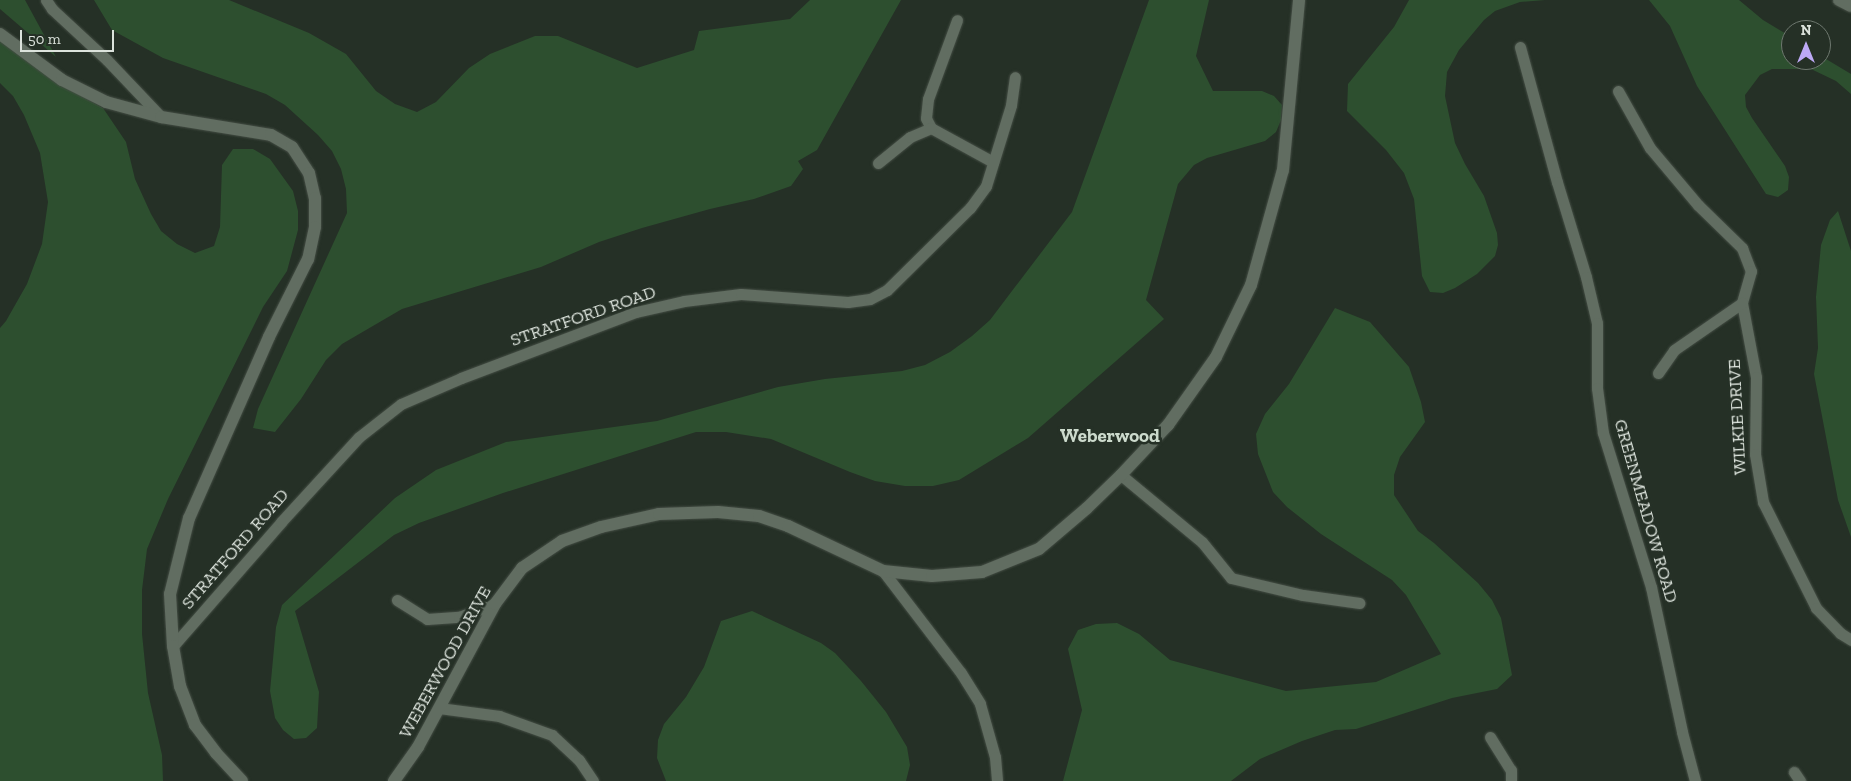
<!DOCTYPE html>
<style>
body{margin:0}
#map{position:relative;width:1851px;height:781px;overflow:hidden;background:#253026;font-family:"Zilla Slab",serif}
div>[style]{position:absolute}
.green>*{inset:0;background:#2d4f2f}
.roads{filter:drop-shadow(0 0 1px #444d44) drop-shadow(0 0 1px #444d44)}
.minor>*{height:11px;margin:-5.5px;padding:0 5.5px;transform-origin:5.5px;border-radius:5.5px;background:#616d61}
.tertiary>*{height:12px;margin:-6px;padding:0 6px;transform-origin:6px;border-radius:6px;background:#616d61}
span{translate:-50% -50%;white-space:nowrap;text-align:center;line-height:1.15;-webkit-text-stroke:5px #253026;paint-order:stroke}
.street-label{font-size:18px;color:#dce3dc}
.neighbourhood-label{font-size:19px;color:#ccdacc;font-weight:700}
.north{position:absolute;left:1781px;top:20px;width:50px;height:50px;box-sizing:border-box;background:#253026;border:1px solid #6e786f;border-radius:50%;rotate:0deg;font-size:14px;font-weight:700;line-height:20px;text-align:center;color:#dce3dc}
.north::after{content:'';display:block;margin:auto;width:18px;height:22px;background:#bda9f5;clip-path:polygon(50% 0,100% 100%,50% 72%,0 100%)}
.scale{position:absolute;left:20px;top:30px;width:94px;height:22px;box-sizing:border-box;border:2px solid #dce3dc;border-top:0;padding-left:6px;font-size:15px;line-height:18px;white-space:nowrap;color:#dce3dc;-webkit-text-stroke:4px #253026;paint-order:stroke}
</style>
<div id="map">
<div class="green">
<i style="clip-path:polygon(0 0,25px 0,56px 57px,0 9px)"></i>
<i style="clip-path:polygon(94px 0,229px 0,309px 33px,346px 54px,376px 91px,395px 104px,417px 112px,436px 102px,469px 68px,490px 54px,535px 36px,558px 36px,637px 68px,694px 50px,699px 31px,790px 19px,810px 0,901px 0,817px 150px,798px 161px,803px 169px,791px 186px,754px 199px,710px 209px,642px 228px,599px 242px,541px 267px,402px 309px,342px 344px,326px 360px,301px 399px,275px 432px,253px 428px,258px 409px,347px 213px,346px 189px,341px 169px,332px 151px,318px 135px,285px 105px,266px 94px,163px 58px,112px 30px)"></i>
<i style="clip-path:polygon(1149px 0,1209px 0,1196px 56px,1213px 91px,1262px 91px,1274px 96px,1282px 105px,1281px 120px,1276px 132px,1265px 141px,1207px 158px,1194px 165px,1178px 184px,1146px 300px,1164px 319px,1028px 438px,959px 480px,933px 486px,905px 486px,875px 481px,850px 472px,771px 439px,726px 432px,696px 432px,503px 493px,419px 523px,394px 535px,295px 611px,319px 692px,317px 728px,306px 738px,294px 739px,283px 730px,275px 718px,270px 691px,276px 627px,282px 605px,395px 498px,436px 470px,506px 442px,657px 421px,778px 387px,825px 379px,902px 371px,925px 365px,950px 352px,972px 336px,990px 320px,1072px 212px)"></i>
<i style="clip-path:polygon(1409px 0,1545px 0,1520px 2px,1495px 11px,1484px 20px,1459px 50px,1447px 72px,1445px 96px,1455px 143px,1465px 164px,1484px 196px,1497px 233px,1498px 245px,1495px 256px,1477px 274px,1455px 288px,1443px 293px,1430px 292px,1422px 276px,1414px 199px,1404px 173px,1386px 150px,1347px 111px,1348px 84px,1394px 27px)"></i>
<i style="clip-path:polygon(1649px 0,1739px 0,1763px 20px,1791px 37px,1791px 60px,1821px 60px,1821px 56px,1851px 74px,1851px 94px,1836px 81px,1811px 69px,1772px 69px,1760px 75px,1745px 95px,1746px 107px,1752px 118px,1785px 166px,1789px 177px,1788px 190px,1778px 197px,1766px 194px,1697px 86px,1670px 26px)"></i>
<i style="clip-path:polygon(0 38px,71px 90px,103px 108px,126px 142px,135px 179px,151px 214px,161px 231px,177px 244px,195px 253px,214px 246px,220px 227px,222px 165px,233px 149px,253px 149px,270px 159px,293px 191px,298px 211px,298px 230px,287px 271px,263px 307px,168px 499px,147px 549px,142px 590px,142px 634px,148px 693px,162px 755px,163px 781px,0 781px,0 328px,6px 321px,27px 284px,42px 244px,48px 202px,40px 153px,24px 115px,13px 96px,0 83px)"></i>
<i style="clip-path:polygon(1838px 211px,1851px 251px,1851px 537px,1838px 500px,1814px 374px,1818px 348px,1816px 297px,1821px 245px,1830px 220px)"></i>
<i style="clip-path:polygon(1335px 308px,1370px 322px,1409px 367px,1421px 402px,1425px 422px,1400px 457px,1394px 475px,1394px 495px,1418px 531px,1434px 543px,1478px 583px,1492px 600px,1501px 618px,1512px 675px,1497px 689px,1452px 698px,1356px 729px,1335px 730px,1302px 741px,1260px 759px,1231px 781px,1063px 781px,1082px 710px,1068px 649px,1078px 630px,1096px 624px,1117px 623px,1139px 634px,1170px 660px,1286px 691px,1376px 682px,1441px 654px,1406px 595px,1392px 580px,1321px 534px,1287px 507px,1273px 492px,1258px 454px,1256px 434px,1265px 414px,1289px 384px)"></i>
<i style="clip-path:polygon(752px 611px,821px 643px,835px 653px,861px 681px,886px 712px,907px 747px,910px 765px,906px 781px,666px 781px,657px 758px,658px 740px,664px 724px,686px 697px,704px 667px,721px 621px)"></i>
</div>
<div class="roads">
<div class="minor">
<i style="left:46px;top:0;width:11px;rotate:56deg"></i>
<i style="left:52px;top:9px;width:75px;rotate:42.8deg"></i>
<i style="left:107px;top:60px;width:79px;rotate:46.5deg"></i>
<i style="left:1520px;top:47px;width:140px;rotate:74.7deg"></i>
<i style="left:1557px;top:182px;width:99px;rotate:73deg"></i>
<i style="left:1586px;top:277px;width:47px;rotate:76.6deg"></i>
<i style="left:1597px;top:323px;width:65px;rotate:90deg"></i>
<i style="left:1597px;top:388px;width:45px;rotate:82.4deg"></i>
<i style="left:1603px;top:433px;width:161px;rotate:72.7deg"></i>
<i style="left:1651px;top:587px;width:148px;rotate:77.9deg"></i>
<i style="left:1682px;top:732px;width:51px;rotate:75.1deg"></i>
<i style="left:1618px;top:91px;width:65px;rotate:60.7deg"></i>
<i style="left:1650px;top:148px;width:75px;rotate:49.9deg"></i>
<i style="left:1698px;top:205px;width:62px;rotate:44.3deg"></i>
<i style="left:1742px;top:248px;width:25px;rotate:69deg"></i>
<i style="left:1751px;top:271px;width:33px;rotate:106deg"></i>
<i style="left:1742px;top:303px;width:75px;rotate:79.3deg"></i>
<i style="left:1756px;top:377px;width:77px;rotate:90.7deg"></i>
<i style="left:1755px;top:454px;width:49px;rotate:80.5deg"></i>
<i style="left:1763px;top:502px;width:119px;rotate:63.4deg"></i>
<i style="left:1816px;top:608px;width:35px;rotate:46deg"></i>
<i style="left:1840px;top:633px;width:13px;rotate:32deg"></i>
<i style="left:931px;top:128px;width:11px;rotate:-117deg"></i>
<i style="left:926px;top:118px;width:19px;rotate:-84deg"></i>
<i style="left:928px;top:99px;width:84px;rotate:-69.8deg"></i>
<i style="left:931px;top:128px;width:71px;rotate:28.7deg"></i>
<i style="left:878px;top:163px;width:41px;rotate:-39.1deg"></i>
<i style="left:910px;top:137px;width:23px;rotate:-23deg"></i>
<i style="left:1658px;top:373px;width:28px;rotate:-55deg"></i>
<i style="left:1674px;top:350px;width:83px;rotate:-34.7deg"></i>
<i style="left:1121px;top:475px;width:105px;rotate:39.6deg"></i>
<i style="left:1202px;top:542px;width:46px;rotate:51.1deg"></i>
<i style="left:1231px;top:578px;width:74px;rotate:13.3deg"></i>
<i style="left:1303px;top:595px;width:57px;rotate:8.1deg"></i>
<i style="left:883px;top:571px;width:128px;rotate:52.6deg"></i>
<i style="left:961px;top:673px;width:36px;rotate:58deg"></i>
<i style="left:980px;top:704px;width:55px;rotate:74.2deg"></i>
<i style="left:995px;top:757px;width:24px;rotate:85deg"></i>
<i style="left:397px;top:600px;width:36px;rotate:32deg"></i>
<i style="left:427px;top:619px;width:32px;rotate:-4deg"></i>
<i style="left:459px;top:617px;width:38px;rotate:-20deg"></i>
<i style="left:173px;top:646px;width:164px;rotate:-48.9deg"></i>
<i style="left:281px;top:522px;width:115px;rotate:-47.5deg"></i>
<i style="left:359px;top:437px;width:53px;rotate:-38.2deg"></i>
<i style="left:401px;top:404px;width:65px;rotate:-23.4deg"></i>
<i style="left:461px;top:378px;width:187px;rotate:-20.7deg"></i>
<i style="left:636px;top:312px;width:49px;rotate:-12.9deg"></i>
<i style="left:684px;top:301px;width:57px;rotate:-7deg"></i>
<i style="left:741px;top:294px;width:107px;rotate:4.3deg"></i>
<i style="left:848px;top:302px;width:22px;rotate:-8deg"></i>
<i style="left:870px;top:299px;width:19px;rotate:-28deg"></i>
<i style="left:887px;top:290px;width:117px;rotate:-44.7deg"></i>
<i style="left:970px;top:208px;width:27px;rotate:-54deg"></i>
<i style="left:986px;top:186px;width:85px;rotate:-72.8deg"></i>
<i style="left:1011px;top:105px;width:28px;rotate:-82deg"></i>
<i style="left:439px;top:708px;width:61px;rotate:7.6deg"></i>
<i style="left:499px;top:716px;width:56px;rotate:19.7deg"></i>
<i style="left:552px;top:735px;width:37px;rotate:43deg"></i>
<i style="left:579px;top:760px;width:25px;rotate:56deg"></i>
<i style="left:1490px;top:737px;width:39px;rotate:58deg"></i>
<i style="left:1511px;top:770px;width:11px;rotate:90deg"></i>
<i style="left:1794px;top:772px;width:11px;rotate:56deg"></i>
</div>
<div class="tertiary">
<i style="left:1839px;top:0;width:13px;rotate:27deg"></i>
<i style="left:0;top:34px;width:77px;rotate:36.6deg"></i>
<i style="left:62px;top:80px;width:49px;rotate:26.6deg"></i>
<i style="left:106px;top:102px;width:57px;rotate:15.3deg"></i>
<i style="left:161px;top:117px;width:111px;rotate:9.3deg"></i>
<i style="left:271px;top:135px;width:24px;rotate:30deg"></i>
<i style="left:292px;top:147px;width:31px;rotate:57deg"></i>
<i style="left:309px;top:173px;width:26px;rotate:77deg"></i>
<i style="left:315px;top:198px;width:29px;rotate:90deg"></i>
<i style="left:315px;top:227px;width:33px;rotate:102deg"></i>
<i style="left:308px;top:259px;width:87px;rotate:116.6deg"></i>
<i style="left:269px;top:337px;width:198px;rotate:113.8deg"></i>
<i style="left:189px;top:518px;width:78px;rotate:104deg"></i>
<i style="left:170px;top:594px;width:52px;rotate:86.7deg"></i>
<i style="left:173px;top:646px;width:41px;rotate:80.1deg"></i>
<i style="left:180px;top:686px;width:42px;rotate:69deg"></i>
<i style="left:195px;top:725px;width:35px;rotate:53deg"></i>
<i style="left:216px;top:753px;width:38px;rotate:47deg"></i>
<i style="left:394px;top:781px;width:42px;rotate:-54.8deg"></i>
<i style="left:418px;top:747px;width:162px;rotate:-61.7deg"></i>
<i style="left:495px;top:604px;width:45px;rotate:-53.1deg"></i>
<i style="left:522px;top:568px;width:48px;rotate:-34deg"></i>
<i style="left:562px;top:541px;width:41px;rotate:-19.7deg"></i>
<i style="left:601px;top:527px;width:59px;rotate:-12.6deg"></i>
<i style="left:659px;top:514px;width:59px;rotate:-1.9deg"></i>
<i style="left:718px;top:512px;width:41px;rotate:5.6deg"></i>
<i style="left:759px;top:516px;width:31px;rotate:19deg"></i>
<i style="left:788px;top:526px;width:105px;rotate:25.3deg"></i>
<i style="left:883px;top:571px;width:49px;rotate:5.8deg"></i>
<i style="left:932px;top:576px;width:50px;rotate:-4.6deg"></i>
<i style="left:982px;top:572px;width:61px;rotate:-22deg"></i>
<i style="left:1039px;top:549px;width:63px;rotate:-40.5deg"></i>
<i style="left:1087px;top:508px;width:47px;rotate:-44.1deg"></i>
<i style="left:1121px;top:475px;width:69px;rotate:-46.8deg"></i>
<i style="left:1168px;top:425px;width:83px;rotate:-54.8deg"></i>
<i style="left:1216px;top:357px;width:80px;rotate:-64.1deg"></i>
<i style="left:1251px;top:285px;width:119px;rotate:-74.5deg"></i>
<i style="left:1283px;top:170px;width:171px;rotate:-84.6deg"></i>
</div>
</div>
<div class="street-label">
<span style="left:583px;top:316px;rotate:-19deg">STRATFORD ROAD</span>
<span style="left:1737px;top:417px;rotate:-93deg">WILKIE DRIVE</span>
<span style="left:1646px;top:511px;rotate:74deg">GREENMEADOW ROAD</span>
<span style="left:235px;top:549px;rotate:-49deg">STRATFORD ROAD</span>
<span style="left:445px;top:662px;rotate:-61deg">WEBERWOOD DRIVE</span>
</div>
<div class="neighbourhood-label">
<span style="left:1110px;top:436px">Weberwood</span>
</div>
<div class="north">N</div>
<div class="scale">50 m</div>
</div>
